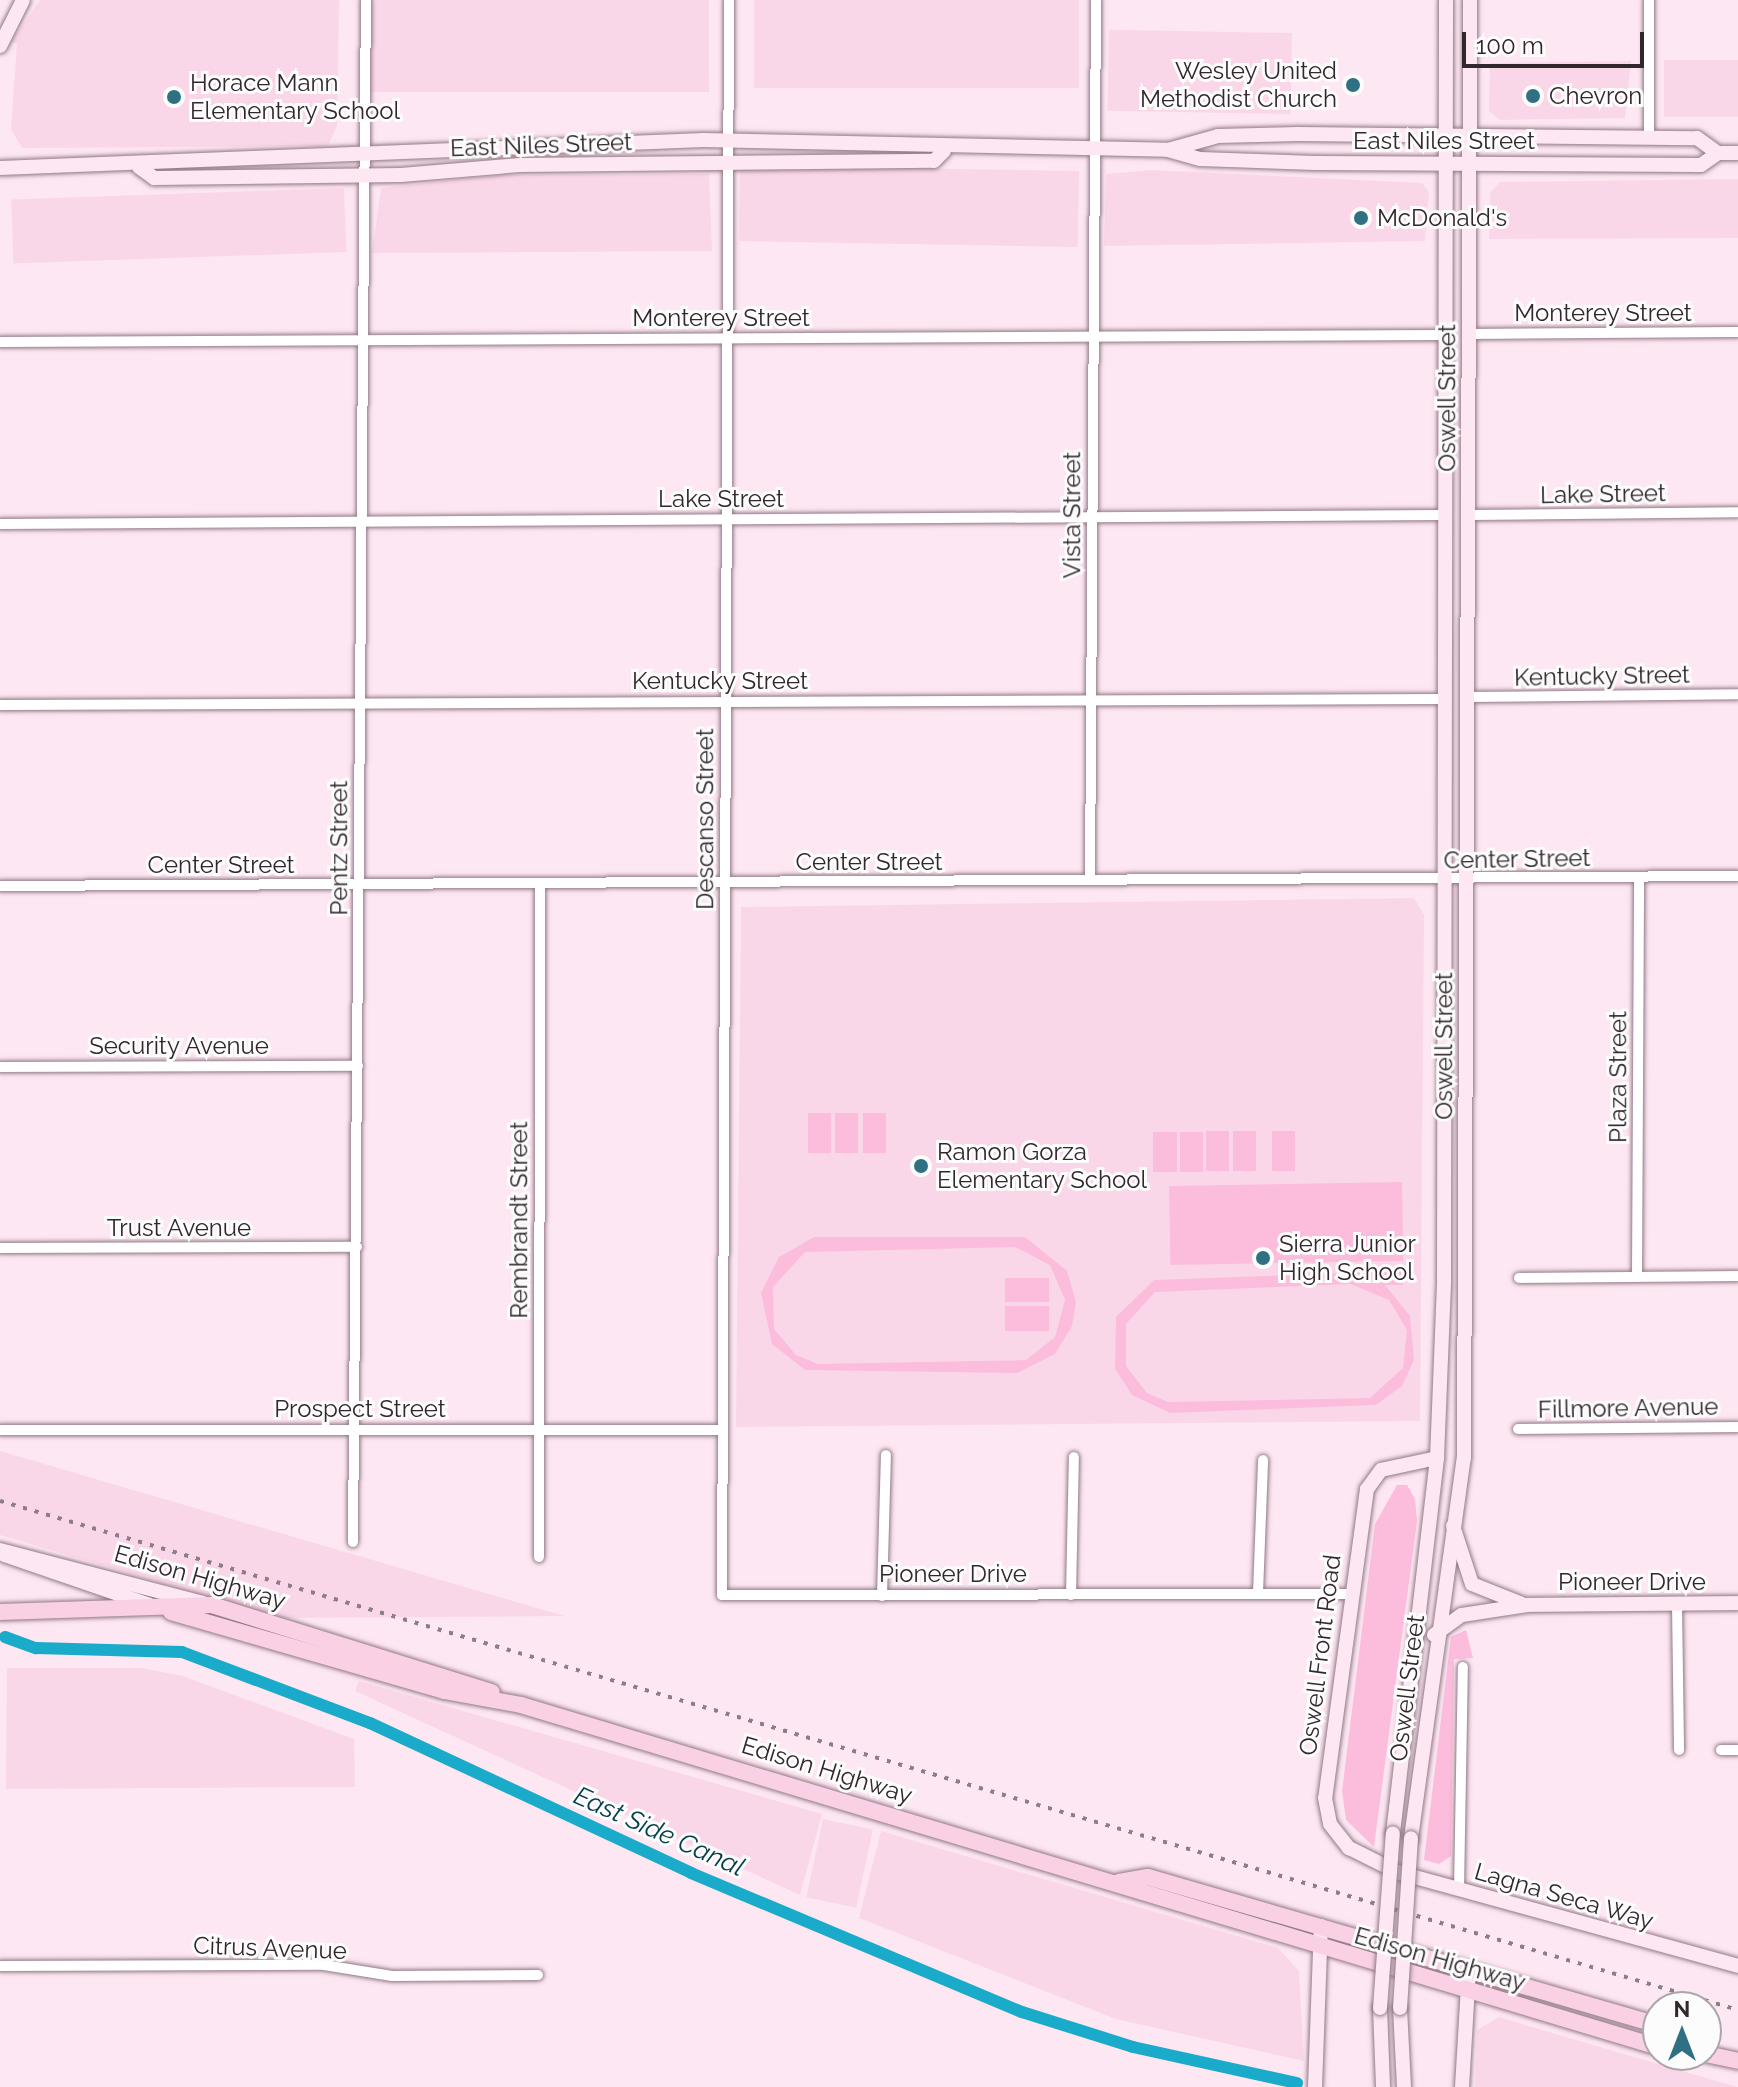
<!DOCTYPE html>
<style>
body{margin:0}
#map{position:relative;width:1738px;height:2087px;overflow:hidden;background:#fde7f2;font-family:Raleway,sans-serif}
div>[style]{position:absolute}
.built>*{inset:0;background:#fad7e8;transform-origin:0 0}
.green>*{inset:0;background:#fcbddd;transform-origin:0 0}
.canal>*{height:12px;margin:-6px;padding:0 6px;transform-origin:6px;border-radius:6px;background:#1aabcb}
.roads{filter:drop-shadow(0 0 2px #917985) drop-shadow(0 0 2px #917985)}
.street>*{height:10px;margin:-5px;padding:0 5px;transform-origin:5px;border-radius:5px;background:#fff}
.secondary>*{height:14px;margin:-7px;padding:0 7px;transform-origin:7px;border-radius:7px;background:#fce7f2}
.primary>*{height:16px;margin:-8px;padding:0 8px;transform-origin:8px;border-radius:8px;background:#fad0e5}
.rail>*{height:4px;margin-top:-2px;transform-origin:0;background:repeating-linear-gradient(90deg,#8d7d85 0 4px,transparent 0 12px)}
.bridges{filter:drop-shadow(0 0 2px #917985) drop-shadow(0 0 2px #917985)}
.secondary-bridge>*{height:14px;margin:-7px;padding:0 7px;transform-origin:7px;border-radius:7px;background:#fce7f2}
.dots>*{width:22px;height:22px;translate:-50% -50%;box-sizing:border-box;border:4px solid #fcfcfc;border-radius:50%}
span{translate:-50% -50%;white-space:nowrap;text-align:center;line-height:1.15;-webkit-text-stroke:6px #fcfcfc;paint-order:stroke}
.poi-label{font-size:24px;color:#31272c}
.right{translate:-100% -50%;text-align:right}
.left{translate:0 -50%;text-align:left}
.street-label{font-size:24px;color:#31272c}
.water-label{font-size:26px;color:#023e4c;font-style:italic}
.north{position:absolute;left:1642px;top:1991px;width:80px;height:80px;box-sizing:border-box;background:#fcfcfc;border:2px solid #aba7a9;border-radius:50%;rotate:0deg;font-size:22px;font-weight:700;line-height:32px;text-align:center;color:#31272c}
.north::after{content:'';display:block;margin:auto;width:28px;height:36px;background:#2f7183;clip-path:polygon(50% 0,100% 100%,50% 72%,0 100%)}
.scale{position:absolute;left:1462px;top:32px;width:182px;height:36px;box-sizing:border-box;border:4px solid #31272c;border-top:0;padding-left:10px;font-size:24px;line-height:28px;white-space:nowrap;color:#31272c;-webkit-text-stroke:6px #fcfcfc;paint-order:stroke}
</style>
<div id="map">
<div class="built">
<i style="clip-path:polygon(40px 0,339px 0,337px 126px,328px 146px,22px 148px,11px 129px,17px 43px,11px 42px)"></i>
<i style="left:369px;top:0;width:340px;height:92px"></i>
<i style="left:754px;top:0;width:325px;height:88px"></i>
<i style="left:1292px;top:33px;width:81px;height:183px;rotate:91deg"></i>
<i style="left:1738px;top:60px;width:57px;height:74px;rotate:90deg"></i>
<i style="clip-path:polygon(1631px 61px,1625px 118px,1500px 120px,1489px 111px,1490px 63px)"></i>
<i style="clip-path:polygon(1151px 170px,1422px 183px,1429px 192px,1425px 241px,1104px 246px,1106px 174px)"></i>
<i style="left:1079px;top:171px;width:76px;height:339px;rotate:91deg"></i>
<i style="clip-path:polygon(709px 174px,712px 251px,372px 253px,381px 188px,501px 175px)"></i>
<i style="clip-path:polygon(1738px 179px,1738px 238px,1489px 239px,1490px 193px,1500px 182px)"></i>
<i style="left:344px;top:188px;width:64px;height:333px;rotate:88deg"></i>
<i style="clip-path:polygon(1414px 898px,1424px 915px,1420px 1421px,736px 1427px,741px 907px)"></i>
<i style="clip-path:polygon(0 1451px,564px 1616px,280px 1618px,0 1535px)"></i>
<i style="clip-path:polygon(7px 1668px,141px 1668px,183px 1676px,354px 1739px,355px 1787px,6px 1789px)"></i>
<i style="clip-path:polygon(359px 1681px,822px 1814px,800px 1895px,355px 1691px)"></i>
<i style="left:823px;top:1819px;width:51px;height:80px;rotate:12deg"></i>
<i style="clip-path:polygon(881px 1831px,1278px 1948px,1299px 1971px,1304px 2061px,1116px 2019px,859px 1918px)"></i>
<i style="clip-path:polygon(1499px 2017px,1549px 2032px,1737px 2087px,1475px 2087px,1477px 2030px)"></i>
</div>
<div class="green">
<i style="left:808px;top:1113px;width:23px;height:40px"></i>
<i style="left:835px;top:1113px;width:23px;height:40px"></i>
<i style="left:863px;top:1113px;width:23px;height:40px"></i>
<i style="left:1229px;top:1131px;width:40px;height:23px;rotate:90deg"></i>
<i style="left:1233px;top:1131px;width:23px;height:40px"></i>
<i style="left:1272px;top:1131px;width:23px;height:40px"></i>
<i style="left:1153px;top:1132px;width:24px;height:40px"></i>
<i style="left:1180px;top:1132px;width:23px;height:40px"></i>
<i style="left:1402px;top:1182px;width:79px;height:233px;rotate:89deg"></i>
<i style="clip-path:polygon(evenodd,814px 1237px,1025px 1237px,1067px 1271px,1076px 1302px,1072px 1326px,1055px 1354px,1017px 1373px,805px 1370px,772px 1344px,761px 1293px,779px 1257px,814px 1237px,1015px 1247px,1050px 1265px,1065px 1300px,1055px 1337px,1026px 1360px,818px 1364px,796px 1355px,774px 1329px,773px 1287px,805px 1252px,1015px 1247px)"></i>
<i style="clip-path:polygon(evenodd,1403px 1271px,1403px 1285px,1385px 1285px,1410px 1316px,1414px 1360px,1402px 1386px,1376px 1405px,1170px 1413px,1132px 1395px,1115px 1369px,1116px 1317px,1154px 1280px,1403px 1271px,1351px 1284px,1389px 1300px,1407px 1330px,1403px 1368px,1370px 1398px,1168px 1402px,1147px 1393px,1126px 1366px,1126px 1324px,1155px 1292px,1351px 1284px)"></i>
<i style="left:1005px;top:1278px;width:44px;height:24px"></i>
<i style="left:1005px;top:1306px;width:44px;height:25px"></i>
<i style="clip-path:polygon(1397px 1485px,1407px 1485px,1415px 1499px,1417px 1521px,1374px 1847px,1346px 1820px,1342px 1791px,1375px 1524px)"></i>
<i style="clip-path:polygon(1466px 1630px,1473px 1658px,1454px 1659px,1451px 1856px,1439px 1864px,1424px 1860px,1451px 1637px)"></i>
</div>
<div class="canal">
<i style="left:5px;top:1637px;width:33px;rotate:20deg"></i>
<i style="left:36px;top:1648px;width:146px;rotate:1.6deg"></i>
<i style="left:182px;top:1652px;width:201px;rotate:20.7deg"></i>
<i style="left:370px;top:1723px;width:354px;rotate:25deg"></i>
<i style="left:691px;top:1873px;width:359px;rotate:22.8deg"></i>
<i style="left:1022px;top:2012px;width:116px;rotate:17.5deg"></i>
<i style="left:1133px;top:2047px;width:168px;rotate:12.4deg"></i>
</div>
<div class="roads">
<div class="street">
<i style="left:729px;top:0;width:1595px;rotate:90.25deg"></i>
<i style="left:722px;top:1595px;width:628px;rotate:-0.09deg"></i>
<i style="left:1649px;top:0;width:138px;rotate:90deg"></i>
<i style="left:1469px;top:334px;width:269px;rotate:-0.4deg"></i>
<i style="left:0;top:342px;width:1443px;rotate:-0.28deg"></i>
<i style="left:1468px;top:515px;width:270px;rotate:-0.6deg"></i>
<i style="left:0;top:524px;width:1442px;rotate:-0.36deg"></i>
<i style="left:1467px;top:697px;width:271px;rotate:-0.6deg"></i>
<i style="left:0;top:705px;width:1441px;rotate:-0.24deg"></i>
<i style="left:1090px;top:880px;width:880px;rotate:-89.61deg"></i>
<i style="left:0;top:886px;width:1738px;rotate:-0.33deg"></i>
<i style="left:0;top:1067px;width:358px;rotate:-0.2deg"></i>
<i style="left:0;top:1248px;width:357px;rotate:-0.2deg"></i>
<i style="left:1637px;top:1277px;width:400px;rotate:-89.7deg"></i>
<i style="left:1519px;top:1278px;width:219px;rotate:-0.5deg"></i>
<i style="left:1518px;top:1429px;width:220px;rotate:-0.5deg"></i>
<i style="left:0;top:1430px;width:719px"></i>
<i style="left:353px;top:1542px;width:1542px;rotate:-89.52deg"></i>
<i style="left:539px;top:1557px;width:674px;rotate:-89.91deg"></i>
<i style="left:1258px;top:1593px;width:133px;rotate:-87.8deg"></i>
<i style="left:1071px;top:1595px;width:138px;rotate:-88.8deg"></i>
<i style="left:882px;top:1596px;width:141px;rotate:-88.4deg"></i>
<i style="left:1677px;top:1604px;width:146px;rotate:89.2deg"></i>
<i style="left:1721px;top:1750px;width:17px"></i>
<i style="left:1459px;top:1889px;width:222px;rotate:-89deg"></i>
<i style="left:0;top:1966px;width:324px;rotate:-0.2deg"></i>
<i style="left:324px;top:1965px;width:69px;rotate:9.2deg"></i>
<i style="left:392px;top:1976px;width:146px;rotate:-0.4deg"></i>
</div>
<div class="secondary">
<i style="left:0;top:46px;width:51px;rotate:-63.4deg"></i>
<i style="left:1168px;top:150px;width:52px;rotate:-15.6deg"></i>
<i style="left:1218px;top:136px;width:80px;rotate:-1.4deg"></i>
<i style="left:1298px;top:134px;width:399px;rotate:0.6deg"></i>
<i style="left:1697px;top:138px;width:26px;rotate:36deg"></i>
<i style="left:1718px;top:153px;width:20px"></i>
<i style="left:139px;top:167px;width:19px;rotate:36deg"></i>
<i style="left:154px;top:178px;width:247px;rotate:-0.7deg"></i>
<i style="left:401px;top:175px;width:119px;rotate:-4.8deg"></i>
<i style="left:520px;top:165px;width:414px;rotate:-0.6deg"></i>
<i style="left:934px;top:161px;width:14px;rotate:-45deg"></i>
<i style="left:0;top:168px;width:704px;rotate:-2.28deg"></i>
<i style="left:703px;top:140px;width:465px;rotate:1.2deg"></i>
<i style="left:1168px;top:150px;width:33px;rotate:16deg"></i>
<i style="left:1200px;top:159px;width:115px;rotate:2deg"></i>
<i style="left:1315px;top:163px;width:386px;rotate:0.3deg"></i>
<i style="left:1701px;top:165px;width:21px;rotate:-35deg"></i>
<i style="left:1437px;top:1458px;width:57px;rotate:167.9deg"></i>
<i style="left:1381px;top:1470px;width:24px;rotate:126deg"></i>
<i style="left:1367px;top:1489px;width:312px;rotate:97.7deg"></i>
<i style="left:1325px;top:1798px;width:26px;rotate:79deg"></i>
<i style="left:1330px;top:1824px;width:31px;rotate:52deg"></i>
<i style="left:1349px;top:1848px;width:54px;rotate:26.6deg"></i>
<i style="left:1397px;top:1872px;width:354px;rotate:15.4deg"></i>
<i style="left:1453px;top:1526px;width:61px;rotate:71.9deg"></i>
<i style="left:1472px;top:1584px;width:54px;rotate:21.8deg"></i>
<i style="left:0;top:1550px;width:210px;rotate:14.6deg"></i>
<i style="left:4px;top:1555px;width:154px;rotate:18.9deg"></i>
<i style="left:1434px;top:1635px;width:34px;rotate:-36deg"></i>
<i style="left:1462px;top:1615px;width:66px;rotate:-8.7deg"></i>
<i style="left:1527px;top:1605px;width:211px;rotate:-0.5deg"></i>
<i style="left:1393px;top:1833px;width:378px;rotate:-83.3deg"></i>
<i style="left:1437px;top:1458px;width:177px;rotate:-87.7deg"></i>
<i style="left:1444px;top:1281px;width:1281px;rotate:-89.91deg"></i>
<i style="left:1411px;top:1838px;width:384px;rotate:-82.1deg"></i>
<i style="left:1464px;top:1458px;width:1458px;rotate:-89.76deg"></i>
<i style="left:1380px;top:2008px;width:79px;rotate:87.8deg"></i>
<i style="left:1400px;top:2008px;width:79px;rotate:87.1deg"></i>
<i style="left:1315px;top:2087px;width:161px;rotate:-87.9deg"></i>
<i style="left:1462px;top:2087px;width:118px;rotate:-86.6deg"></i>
</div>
<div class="primary">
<i style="left:0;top:1612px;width:212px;rotate:-1.9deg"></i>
<i style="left:212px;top:1605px;width:293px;rotate:17.3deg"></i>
<i style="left:171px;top:1612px;width:284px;rotate:16.1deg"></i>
<i style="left:444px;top:1691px;width:78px;rotate:10.3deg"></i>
<i style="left:521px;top:1705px;width:1187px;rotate:16.74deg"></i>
<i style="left:1119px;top:1882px;width:29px;rotate:-10deg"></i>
<i style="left:1148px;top:1877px;width:531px;rotate:16.18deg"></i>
<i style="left:1706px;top:2054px;width:33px;rotate:12deg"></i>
</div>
</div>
<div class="rail">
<i style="left:0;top:1501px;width:1811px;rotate:16.32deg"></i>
</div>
<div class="bridges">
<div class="secondary-bridge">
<i style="left:1380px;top:2008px;width:175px;rotate:-85.8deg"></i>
<i style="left:1400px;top:2008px;width:170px;rotate:-86.3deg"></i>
</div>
</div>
<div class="dots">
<i style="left:1353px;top:85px;background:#2f7183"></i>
<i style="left:1533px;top:96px;background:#2f7183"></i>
<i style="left:174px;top:97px;background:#2f7183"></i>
<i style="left:1361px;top:218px;background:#2f7183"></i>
<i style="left:921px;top:1166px;background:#2f7183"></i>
<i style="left:1263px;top:1258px;background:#2f7183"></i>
</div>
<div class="poi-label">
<span class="right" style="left:1337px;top:85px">Wesley United<br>Methodist Church</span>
<span class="left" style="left:190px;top:97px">Horace Mann<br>Elementary School</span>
<span class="left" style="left:1549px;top:96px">Chevron</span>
<span class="left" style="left:1377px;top:218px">McDonald's</span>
<span class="left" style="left:937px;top:1166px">Ramon Gorza<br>Elementary School</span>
<span class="left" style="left:1279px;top:1258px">Sierra Junior<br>High School</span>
</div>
<div class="street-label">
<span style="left:1444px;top:141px">East Niles Street</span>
<span style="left:541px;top:145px;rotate:-2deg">East Niles Street</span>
<span style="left:1603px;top:313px">Monterey Street</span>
<span style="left:721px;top:318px">Monterey Street</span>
<span style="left:1447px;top:398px;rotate:-90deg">Oswell Street</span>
<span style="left:1603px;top:494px;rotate:-1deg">Lake Street</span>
<span style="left:721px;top:499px">Lake Street</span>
<span style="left:1072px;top:515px;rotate:-90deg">Vista Street</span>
<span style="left:1602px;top:676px;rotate:-1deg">Kentucky Street</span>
<span style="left:720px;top:681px">Kentucky Street</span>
<span style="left:705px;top:819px;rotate:-90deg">Descanso Street</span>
<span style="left:339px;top:848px;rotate:-90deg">Pentz Street</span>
<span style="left:1517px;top:859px;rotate:-1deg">Center Street</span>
<span style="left:869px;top:862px">Center Street</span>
<span style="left:221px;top:865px">Center Street</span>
<span style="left:179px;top:1046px">Security Avenue</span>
<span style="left:1444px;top:1046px;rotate:-90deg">Oswell Street</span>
<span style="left:1618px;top:1077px;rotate:-90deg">Plaza Street</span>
<span style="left:519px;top:1220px;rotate:-90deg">Rembrandt Street</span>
<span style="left:179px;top:1228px">Trust Avenue</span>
<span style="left:1628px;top:1408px;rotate:-1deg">Fillmore Avenue</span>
<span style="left:360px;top:1409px">Prospect Street</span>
<span style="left:953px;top:1574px">Pioneer Drive</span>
<span style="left:200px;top:1577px;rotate:16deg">Edison Highway</span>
<span style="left:1632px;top:1582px">Pioneer Drive</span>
<span style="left:1320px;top:1655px;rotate:-83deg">Oswell Front Road</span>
<span style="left:1407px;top:1688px;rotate:-83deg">Oswell Street</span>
<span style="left:827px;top:1770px;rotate:17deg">Edison Highway</span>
<span style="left:1564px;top:1896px;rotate:16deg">Lagna Seca Way</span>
<span style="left:270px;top:1948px;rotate:2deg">Citrus Avenue</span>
<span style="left:1440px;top:1959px;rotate:16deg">Edison Highway</span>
</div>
<div class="water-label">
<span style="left:659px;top:1832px;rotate:24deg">East Side Canal</span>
</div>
<div class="north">N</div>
<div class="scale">100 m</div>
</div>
